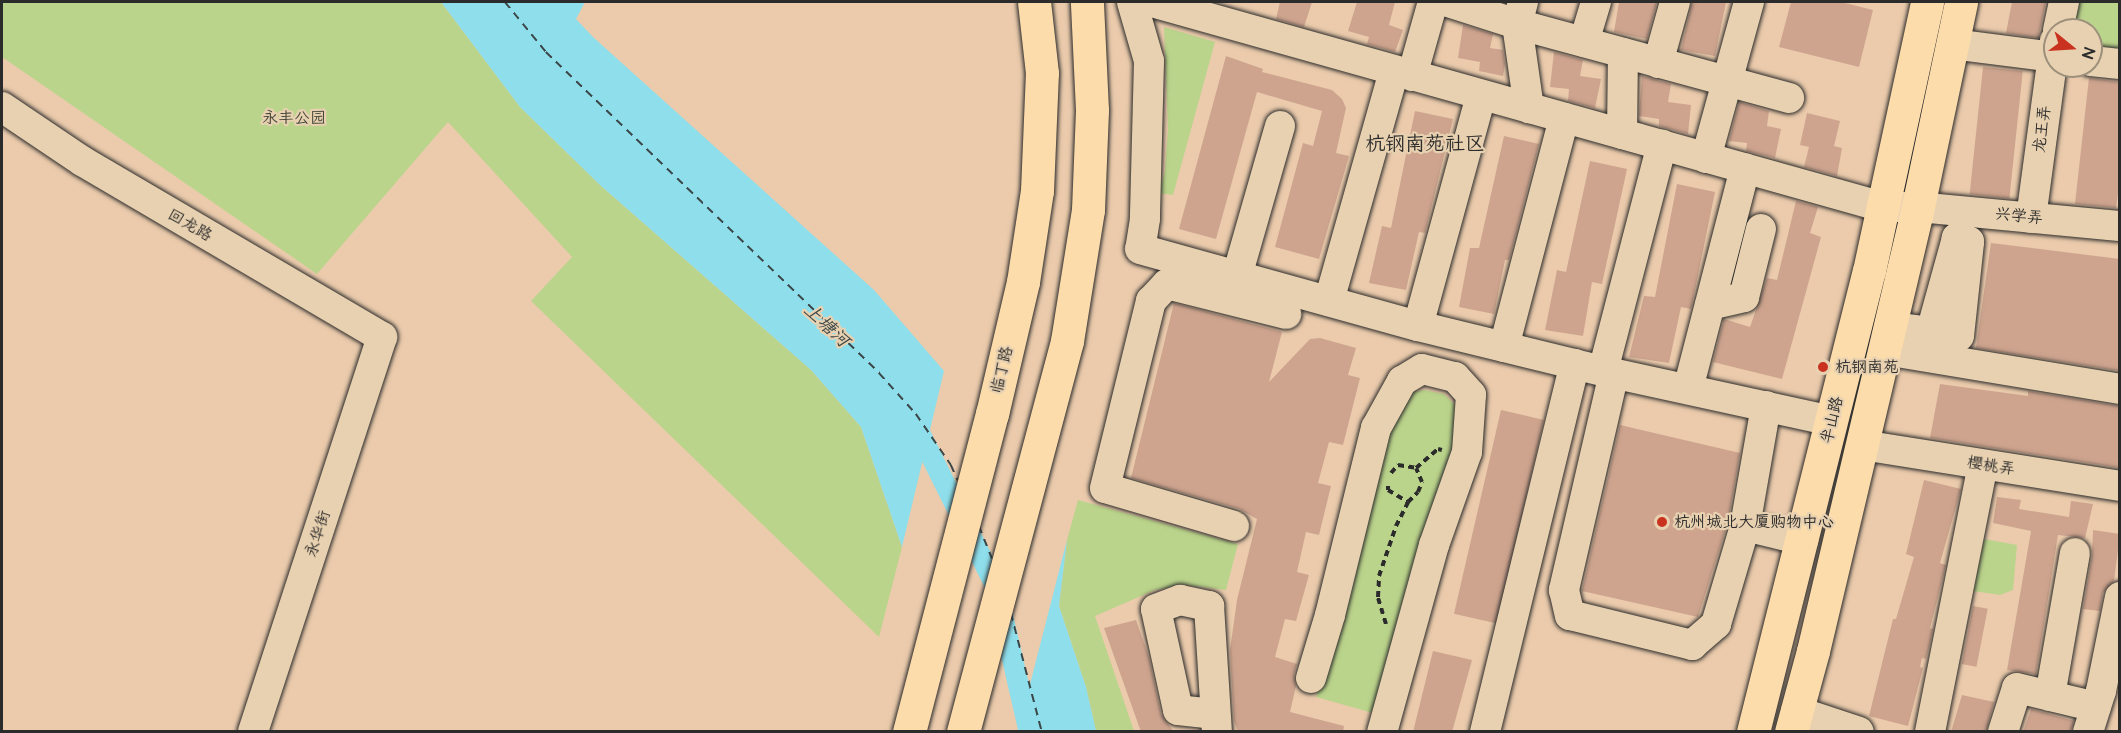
<!DOCTYPE html>
<meta charset="utf-8">
<style>
body{margin:0}
#map{position:relative;width:2121px;height:733px;overflow:hidden;background:#ebcbac;font-family:"Architects Daughter","LXGW WenKai TC",sans-serif}
div>[style]{position:absolute}
.green>*{inset:0;background:#bbd48b}
.water>*{inset:0;background:#8edeeb}
.canal>*{height:21px;margin:-10.5px;padding:0 10.5px;transform-origin:10.5px;border-radius:10.5px;background:#8edeeb}
.ferry>*{height:1.5px;margin-top:-0.75px;transform-origin:0;background:repeating-linear-gradient(90deg,#3a4648 0 8px,transparent 0 14px)}
.building>*{inset:0;background:#cea48e;transform-origin:0 0}
.path>*{height:4px;margin-top:-2px;transform-origin:0;background:repeating-linear-gradient(90deg,#2b2b2b 0 6px,transparent 0 10.5px)}
.roads{filter:drop-shadow(0 0 2px #2b2b2b) drop-shadow(0 0 2px #2b2b2b)}
.minor>*{height:30px;margin:-15px;padding:0 15px;transform-origin:15px;border-radius:15px;background:#e8d1b0}
.major>*{height:33px;margin:-16.5px;padding:0 16.5px;transform-origin:16.5px;border-radius:16.5px;background:#fddcac}
.dots>*{width:16px;height:16px;translate:-50% -50%;box-sizing:border-box;border:3px solid #e8d1b0;border-radius:50%}
span{translate:-50% -50%;white-space:nowrap;text-align:center;line-height:1.15;-webkit-text-stroke:4.5px #e8d1b0;paint-order:stroke}
.park-label{font-size:16px;color:#414439}
.street-label{font-size:16px;color:#2b2b2b}
.poi-label{font-size:16px;color:#2b2b2b}
.left{translate:0 -50%;text-align:left}
.water-label{font-size:18px;color:#3a4648;font-style:italic}
.quarter-label{font-size:20px;color:#2b2b2b}
.frame{position:absolute;inset:0;border:3px solid #2b2b2b;pointer-events:none}
.north{position:absolute;left:2043px;top:18px;width:60px;height:60px;box-sizing:border-box;background:#e8d1b0;border:2px solid #9c8f7b;border-radius:50%;rotate:108deg;font-size:16px;font-weight:700;line-height:24px;text-align:center;color:#2b2b2b}
.north::after{content:'';display:block;margin:auto;width:21px;height:27px;background:#c8321e;clip-path:polygon(50% 0,100% 100%,50% 72%,0 100%)}
</style>
<div id="map">
<div class="green">
<i style="clip-path:polygon(2px 2px,441px 2px,520px 107px,600px 185px,811px 370px,861px 427px,902px 547px,879px 637px,531px 301px,572px 257px,448px 122px,317px 274px,2px 57px)"></i>
<i style="clip-path:polygon(2075px 2px,2119px 2px,2119px 52px,2091px 48px,2091px 30px,2069px 30px)"></i>
<i style="clip-path:polygon(1164px 27px,1215px 42px,1173px 195px,1159px 193px,1165px 171px,1168px 129px)"></i>
<i style="clip-path:polygon(1425px 390px,1444px 394px,1455px 405px,1457px 428px,1454px 449px,1373px 713px,1316px 697px,1385px 435px,1406px 393px)"></i>
<i style="clip-path:polygon(1078px 500px,1238px 544px,1226px 590px,1185px 585px,1155px 590px,1095px 616px,1134px 731px,1096px 731px,1086px 687px,1059px 606px,1067px 540px)"></i>
<i style="clip-path:polygon(1984px 539px,2017px 545px,2013px 590px,2000px 595px,1973px 591px)"></i>
</div>
<div class="water">
<i style="clip-path:polygon(441px 2px,585px 2px,576px 19px,593px 37px,874px 290px,944px 371px,902px 547px,861px 427px,811px 370px,600px 185px,520px 107px)"></i>
<i style="clip-path:polygon(1067px 540px,1059px 606px,1086px 687px,1096px 731px,1018px 731px)"></i>
</div>
<div class="canal">
<i style="left:914px;top:422px;width:182px;rotate:63.6deg"></i>
<i style="left:995px;top:585px;width:151px;rotate:77deg"></i>
</div>
<div class="ferry">
<i style="left:505px;top:2px;width:65px;rotate:50.6deg"></i>
<i style="left:546px;top:52px;width:463px;rotate:43.9deg"></i>
<i style="left:879px;top:373px;width:55px;rotate:47.9deg"></i>
<i style="left:916px;top:414px;width:62px;rotate:55.5deg"></i>
<i style="left:951px;top:465px;width:17px;rotate:66deg"></i>
<i style="left:979px;top:526px;width:35px;rotate:68deg"></i>
<i style="left:1011px;top:613px;width:123px;rotate:75.4deg"></i>
</div>
<div class="building">
<i style="clip-path:polygon(1280px 2px,1312px 2px,1304px 27px,1276px 19px)"></i>
<i style="clip-path:polygon(1357px 2px,1395px 2px,1389px 25px,1403px 30px,1395px 52px,1367px 44px,1369px 37px,1348px 31px)"></i>
<i style="clip-path:polygon(1619px 2px,1657px 2px,1647px 39px,1614px 32px)"></i>
<i style="clip-path:polygon(1692px 2px,1726px 2px,1715px 56px,1681px 50px)"></i>
<i style="clip-path:polygon(1791px 2px,1841px 2px,1873px 10px,1859px 67px,1779px 47px)"></i>
<i style="clip-path:polygon(2012px 2px,2046px 2px,2038px 38px,2006px 33px)"></i>
<i style="clip-path:polygon(1463px 25px,1493px 34px,1490px 48px,1503px 50px,1505px 64px,1503px 76px,1479px 71px,1480px 62px,1458px 58px)"></i>
<i style="clip-path:polygon(1554px 52px,1583px 60px,1580px 76px,1601px 79px,1595px 108px,1568px 101px,1569px 89px,1550px 87px)"></i>
<i style="clip-path:polygon(1226px 56px,1263px 69px,1262px 72px,1332px 90px,1342px 99px,1346px 108px,1336px 153px,1349px 156px,1319px 259px,1275px 247px,1303px 143px,1313px 146px,1322px 111px,1257px 92px,1216px 239px,1179px 229px)"></i>
<i style="left:1983px;top:67px;width:40px;height:128px;rotate:6deg"></i>
<i style="clip-path:polygon(1642px 76px,1671px 84px,1668px 102px,1691px 105px,1688px 134px,1659px 126px,1659px 119px,1639px 116px)"></i>
<i style="clip-path:polygon(2089px 78px,2120px 82px,2120px 179px,2116px 208px,2075px 204px)"></i>
<i style="clip-path:polygon(1739px 102px,1769px 111px,1767px 126px,1781px 129px,1775px 158px,1746px 151px,1747px 143px,1729px 141px)"></i>
<i style="clip-path:polygon(1415px 111px,1453px 119px,1425px 233px,1419px 232px,1406px 290px,1369px 283px,1382px 226px,1391px 228px)"></i>
<i style="clip-path:polygon(1807px 113px,1840px 121px,1834px 146px,1842px 148px,1837px 176px,1804px 167px,1809px 147px,1800px 145px)"></i>
<i style="clip-path:polygon(1504px 136px,1539px 144px,1509px 260px,1505px 260px,1494px 314px,1459px 307px,1470px 248px,1479px 248px)"></i>
<i style="clip-path:polygon(1590px 161px,1627px 169px,1602px 284px,1592px 282px,1583px 336px,1545px 330px,1557px 270px,1566px 272px)"></i>
<i style="clip-path:polygon(1677px 184px,1715px 192px,1691px 309px,1681px 307px,1669px 363px,1629px 357px,1644px 296px,1655px 297px)"></i>
<i style="clip-path:polygon(1796px 201px,1818px 207px,1810px 233px,1821px 237px,1782px 379px,1713px 362px,1724px 319px,1750px 327px,1767px 278px,1777px 280px)"></i>
<i style="clip-path:polygon(1991px 243px,2120px 259px,2120px 371px,1976px 348px)"></i>
<i style="clip-path:polygon(1174px 303px,1282px 332px,1269px 382px,1310px 339px,1320px 338px,1356px 348px,1348px 375px,1360px 378px,1343px 445px,1329px 442px,1318px 483px,1331px 486px,1319px 535px,1306px 532px,1297px 572px,1309px 575px,1296px 621px,1285px 619px,1275px 657px,1297px 664px,1294px 674px,1296px 686px,1290px 712px,1344px 726px,1343px 732px,1238px 732px,1234px 721px,1230px 650px,1237px 600px,1257px 519px,1239px 509px,1131px 478px)"></i>
<i style="clip-path:polygon(1940px 384px,2028px 396px,2028px 391px,2120px 406px,2120px 468px,1930px 438px)"></i>
<i style="left:1501px;top:410px;width:44px;height:209px;rotate:13deg"></i>
<i style="clip-path:polygon(1620px 425px,1740px 453px,1728px 522px,1698px 617px,1582px 591px)"></i>
<i style="clip-path:polygon(1924px 480px,1961px 489px,1940px 563px,1946px 565px,1930px 628px,1933px 629px,1930px 644px,1926px 659px,1922px 658px,1920px 667px,1923px 668px,1908px 726px,1869px 716px,1893px 619px,1896px 619px,1914px 557px,1906px 554px)"></i>
<i style="clip-path:polygon(1997px 497px,2021px 500px,2019px 509px,2069px 517px,2071px 501px,2093px 504px,2085px 538px,2058px 535px,2036px 674px,2007px 670px,2031px 531px,1993px 523px)"></i>
<i style="clip-path:polygon(2093px 530px,2120px 534px,2114px 581px,2103px 593px,2100px 611px,2083px 609px,2092px 556px)"></i>
<i style="left:1973px;top:606px;width:15px;height:59px;rotate:11deg"></i>
<i style="clip-path:polygon(1136px 620px,1149px 657px,1161px 714px,1174px 732px,1141px 732px,1104px 628px)"></i>
<i style="clip-path:polygon(1433px 651px,1472px 660px,1452px 732px,1413px 732px)"></i>
<i style="clip-path:polygon(1962px 695px,1994px 702px,1986px 732px,1951px 732px)"></i>
<i style="clip-path:polygon(2031px 709px,2074px 721px,2071px 732px,2023px 732px)"></i>
</div>
<div class="path">
<i style="left:1391px;top:473px;width:11px;rotate:-49deg"></i>
<i style="left:1398px;top:465px;width:18px;rotate:9deg"></i>
<i style="left:1388px;top:486px;width:4px;rotate:90deg"></i>
<i style="left:1388px;top:490px;width:23px;rotate:31deg"></i>
<i style="left:1386px;top:624px;width:28px;rotate:-107deg"></i>
<i style="left:1378px;top:597px;width:21px;rotate:-87deg"></i>
<i style="left:1379px;top:576px;width:53px;rotate:-71.2deg"></i>
<i style="left:1396px;top:526px;width:27px;rotate:-63deg"></i>
<i style="left:1408px;top:502px;width:14px;rotate:-45deg"></i>
<i style="left:1418px;top:492px;width:11px;rotate:-68deg"></i>
<i style="left:1422px;top:482px;width:15px;rotate:-113deg"></i>
<i style="left:1416px;top:468px;width:29px;rotate:-41deg"></i>
<i style="left:1438px;top:449px;width:4px;rotate:14deg"></i>
</div>
<div class="roads">
<div class="minor">
<i style="left:1132px;top:2px;width:61px;rotate:73.9deg"></i>
<i style="left:1149px;top:61px;width:158px;rotate:91.5deg"></i>
<i style="left:1145px;top:219px;width:30px;rotate:99deg"></i>
<i style="left:1140px;top:249px;width:288px;rotate:15.5deg"></i>
<i style="left:1418px;top:326px;width:190px;rotate:13.7deg"></i>
<i style="left:1603px;top:371px;width:234px;rotate:12.3deg"></i>
<i style="left:1152px;top:2px;width:759px;rotate:15.67deg"></i>
<i style="left:1883px;top:207px;width:35px"></i>
<i style="left:1918px;top:207px;width:203px;rotate:5.4deg"></i>
<i style="left:1448px;top:2px;width:72px;rotate:17.7deg"></i>
<i style="left:1517px;top:24px;width:282px;rotate:15.2deg"></i>
<i style="left:1523px;top:2px;width:23px;rotate:105deg"></i>
<i style="left:1517px;top:24px;width:85px;rotate:81.9deg"></i>
<i style="left:2058px;top:30px;width:29px;rotate:-78deg"></i>
<i style="left:1584px;top:42px;width:42px;rotate:-73.3deg"></i>
<i style="left:1952px;top:44px;width:104px;rotate:7.2deg"></i>
<i style="left:2091px;top:61px;width:29px;rotate:6deg"></i>
<i style="left:1658px;top:63px;width:63px;rotate:-74.4deg"></i>
<i style="left:1412px;top:76px;width:77px;rotate:-74.2deg"></i>
<i style="left:2px;top:107px;width:97px;rotate:34deg"></i>
<i style="left:82px;top:161px;width:348px;rotate:30.4deg"></i>
<i style="left:382px;top:337px;width:416px;rotate:108.1deg"></i>
<i style="left:1622px;top:134px;width:81px;rotate:-89.3deg"></i>
<i style="left:1706px;top:158px;width:162px;rotate:-74.6deg"></i>
<i style="left:2031px;top:218px;width:179px;rotate:-82.3deg"></i>
<i style="left:1237px;top:276px;width:156px;rotate:-74deg"></i>
<i style="left:1329px;top:301px;width:239px;rotate:-74.2deg"></i>
<i style="left:1710px;top:305px;width:35px;rotate:-13deg"></i>
<i style="left:1744px;top:297px;width:70px;rotate:-76deg"></i>
<i style="left:1418px;top:326px;width:239px;rotate:-74.7deg"></i>
<i style="left:1890px;top:327px;width:41px;rotate:7deg"></i>
<i style="left:1931px;top:332px;width:28px;rotate:8deg"></i>
<i style="left:1959px;top:336px;width:95px;rotate:-83.9deg"></i>
<i style="left:1969px;top:242px;width:13px;rotate:-162deg"></i>
<i style="left:1957px;top:238px;width:98px;rotate:105.5deg"></i>
<i style="left:1504px;top:347px;width:237px;rotate:-75.3deg"></i>
<i style="left:1885px;top:350px;width:238px;rotate:9.4deg"></i>
<i style="left:1603px;top:371px;width:234px;rotate:-75.4deg"></i>
<i style="left:1614px;top:373px;width:223px;rotate:103deg"></i>
<i style="left:1564px;top:590px;width:26px;rotate:77deg"></i>
<i style="left:1570px;top:615px;width:126px;rotate:13.8deg"></i>
<i style="left:1692px;top:645px;width:32px;rotate:-41deg"></i>
<i style="left:1716px;top:624px;width:102px;rotate:-73.5deg"></i>
<i style="left:1688px;top:389px;width:228px;rotate:-75.5deg"></i>
<i style="left:1766px;top:406px;width:122px;rotate:99.9deg"></i>
<i style="left:1745px;top:526px;width:60px;rotate:13.6deg"></i>
<i style="left:1862px;top:445px;width:261px;rotate:9deg"></i>
<i style="left:1234px;top:526px;width:134px;rotate:-163.6deg"></i>
<i style="left:1105px;top:488px;width:193px;rotate:-76.2deg"></i>
<i style="left:1151px;top:301px;width:23px;rotate:-47deg"></i>
<i style="left:1167px;top:284px;width:123px;rotate:14.1deg"></i>
<i style="left:1311px;top:678px;width:66px;rotate:-73.2deg"></i>
<i style="left:1330px;top:615px;width:193px;rotate:-76.2deg"></i>
<i style="left:1376px;top:428px;width:54px;rotate:-61deg"></i>
<i style="left:1402px;top:381px;width:23px;rotate:-31deg"></i>
<i style="left:1422px;top:369px;width:34px;rotate:14deg"></i>
<i style="left:1455px;top:377px;width:24px;rotate:48deg"></i>
<i style="left:1471px;top:395px;width:57px;rotate:94deg"></i>
<i style="left:1467px;top:452px;width:99px;rotate:109.5deg"></i>
<i style="left:1434px;top:545px;width:194px;rotate:105.5deg"></i>
<i style="left:2050px;top:696px;width:145px;rotate:-80.1deg"></i>
<i style="left:1796px;top:711px;width:66px;rotate:18.4deg"></i>
<i style="left:1215px;top:714px;width:37px;rotate:-174deg"></i>
<i style="left:1178px;top:710px;width:103px;rotate:-102.3deg"></i>
<i style="left:1156px;top:609px;width:26px;rotate:-21deg"></i>
<i style="left:1180px;top:600px;width:30px;rotate:12deg"></i>
<i style="left:1209px;top:606px;width:126px;rotate:86.4deg"></i>
<i style="left:1485px;top:732px;width:379px;rotate:-76.3deg"></i>
<i style="left:1930px;top:732px;width:272px;rotate:-78.8deg"></i>
<i style="left:2003px;top:732px;width:46px;rotate:-72.3deg"></i>
<i style="left:2017px;top:688px;width:81px;rotate:13.5deg"></i>
<i style="left:2088px;top:732px;width:43px;rotate:-72.4deg"></i>
<i style="left:2101px;top:691px;width:96px;rotate:-78.6deg"></i>
</div>
<div class="major">
<i style="left:909px;top:732px;width:329px;rotate:-75.4deg"></i>
<i style="left:992px;top:414px;width:136px;rotate:-76.8deg"></i>
<i style="left:1023px;top:282px;width:92px;rotate:-81.3deg"></i>
<i style="left:1037px;top:191px;width:118px;rotate:-87.6deg"></i>
<i style="left:1042px;top:73px;width:71px;rotate:-96.4deg"></i>
<i style="left:963px;top:732px;width:405px;rotate:-75.1deg"></i>
<i style="left:1067px;top:341px;width:133px;rotate:-80.9deg"></i>
<i style="left:1088px;top:210px;width:100px;rotate:-87.7deg"></i>
<i style="left:1092px;top:110px;width:108px;rotate:-92.7deg"></i>
<i style="left:1753px;top:732px;width:475px;rotate:-75.9deg"></i>
<i style="left:1869px;top:271px;width:275px;rotate:-77.8deg"></i>
<i style="left:1791px;top:732px;width:84px;rotate:-74.8deg"></i>
<i style="left:1813px;top:651px;width:447px;rotate:-76.7deg"></i>
<i style="left:1916px;top:216px;width:219px;rotate:-78.1deg"></i>
</div>
</div>
<div class="dots">
<i style="left:1823px;top:367px;background:#c8321e"></i>
<i style="left:1662px;top:522px;background:#c8321e"></i>
</div>
<div class="park-label">
<span style="left:294px;top:118px">永丰公园</span>
</div>
<div class="street-label">
<span style="left:2042px;top:129px;rotate:-83deg">龙王弄</span>
<span style="left:2019px;top:216px;rotate:6deg">兴学弄</span>
<span style="left:190px;top:225px;rotate:30deg">回龙路</span>
<span style="left:1002px;top:370px;rotate:-77deg">临丁路</span>
<span style="left:1832px;top:420px;rotate:-76deg">半山路</span>
<span style="left:1991px;top:466px;rotate:9deg">樱桃弄</span>
<span style="left:318px;top:534px;rotate:-72deg">永华街</span>
</div>
<div class="poi-label">
<span class="left" style="left:1835px;top:367px">杭钢南苑</span>
<span class="left" style="left:1674px;top:522px">杭州城北大厦购物中心</span>
</div>
<div class="water-label">
<span style="left:826px;top:326px;rotate:43deg">上塘河</span>
</div>
<div class="quarter-label">
<span style="left:1425px;top:144px">杭钢南苑社区</span>
</div>
<div class="frame"></div>
<div class="north">N</div>
</div>
